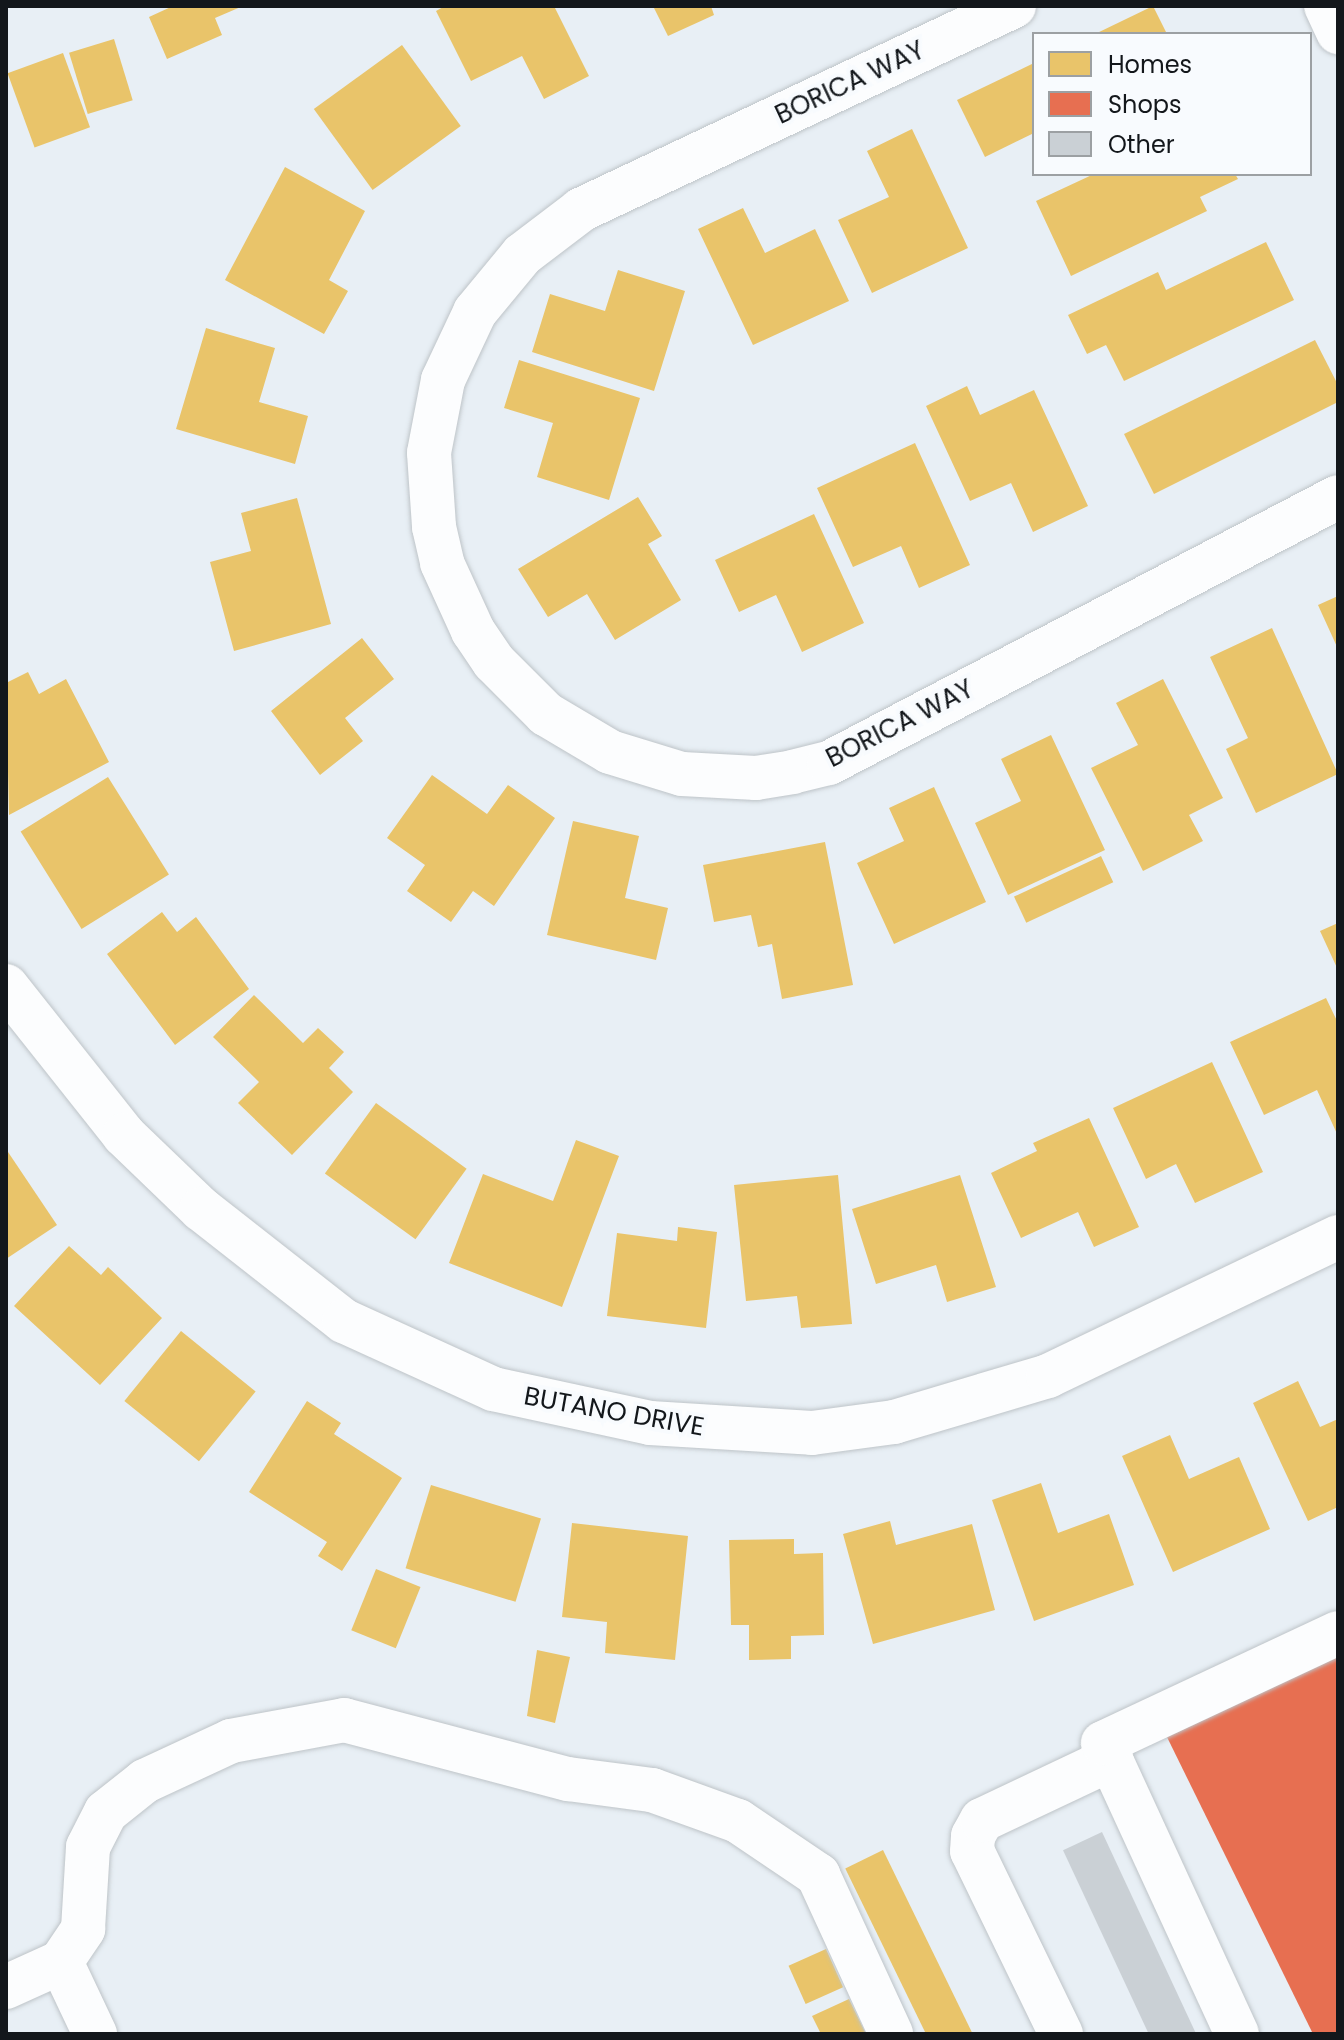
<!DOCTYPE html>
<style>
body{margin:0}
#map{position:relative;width:1344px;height:2040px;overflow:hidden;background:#e8eff5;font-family:Poppins,sans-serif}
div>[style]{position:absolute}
.homes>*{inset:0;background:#e9c46a;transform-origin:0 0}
.shops>*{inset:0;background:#e76f51}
.building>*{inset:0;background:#cad0d5;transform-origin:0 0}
.roads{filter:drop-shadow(0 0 2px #bec4c8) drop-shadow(0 0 2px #bec4c8)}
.minor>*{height:44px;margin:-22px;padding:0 22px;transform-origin:22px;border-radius:22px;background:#fcfdfe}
.major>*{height:44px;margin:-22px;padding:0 22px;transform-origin:22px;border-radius:22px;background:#fcfdfe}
span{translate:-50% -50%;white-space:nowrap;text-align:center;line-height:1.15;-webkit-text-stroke:8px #f8fbfe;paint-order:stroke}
.street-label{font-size:26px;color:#13171b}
.frame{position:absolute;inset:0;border:8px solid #13171b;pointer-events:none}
.legend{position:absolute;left:1032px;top:32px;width:280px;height:144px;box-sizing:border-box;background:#f8fbfe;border:2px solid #9ca0a3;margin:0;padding:10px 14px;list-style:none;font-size:24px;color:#13171b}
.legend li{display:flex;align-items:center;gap:16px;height:40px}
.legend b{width:40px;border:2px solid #9ca0a3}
</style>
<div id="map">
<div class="homes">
<i style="clip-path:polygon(173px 6px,243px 6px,215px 18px,222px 35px,167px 59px,149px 17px)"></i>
<i style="clip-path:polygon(445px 6px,554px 6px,589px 76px,544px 99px,522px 56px,471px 81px,436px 11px)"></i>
<i style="clip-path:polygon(653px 6px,711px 6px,714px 15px,668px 36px)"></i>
<i style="clip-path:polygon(1153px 6px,1167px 34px,1095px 34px)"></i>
<i style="left:114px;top:39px;width:64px;height:47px;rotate:73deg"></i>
<i style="left:402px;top:45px;width:100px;height:109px;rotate:54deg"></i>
<i style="left:63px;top:53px;width:79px;height:59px;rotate:70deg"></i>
<i style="clip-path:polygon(1034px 63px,1034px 133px,985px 157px,957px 100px)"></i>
<i style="clip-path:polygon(912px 129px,968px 248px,872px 293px,838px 220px,889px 197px,867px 151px)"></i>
<i style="clip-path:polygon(285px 167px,365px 211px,329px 280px,348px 291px,324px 334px,225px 280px)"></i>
<i style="clip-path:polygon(1094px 174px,1235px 174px,1238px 179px,1200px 197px,1207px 211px,1071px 276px,1036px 201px)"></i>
<i style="clip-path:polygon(743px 208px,765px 253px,815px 229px,849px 301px,753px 345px,698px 229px)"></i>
<i style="clip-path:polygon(1266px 242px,1294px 300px,1124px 381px,1106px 345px,1087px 354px,1068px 315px,1158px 272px,1166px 290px)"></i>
<i style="clip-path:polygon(618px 270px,685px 291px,654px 391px,532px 352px,550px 294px,605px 311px)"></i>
<i style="clip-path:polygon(206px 328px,275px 348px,259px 402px,308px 416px,295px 464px,176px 429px)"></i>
<i style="clip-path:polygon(1315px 340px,1338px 385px,1338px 402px,1154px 494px,1124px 434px)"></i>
<i style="clip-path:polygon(519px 360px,640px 398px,609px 500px,537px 477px,553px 423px,504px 408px)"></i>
<i style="clip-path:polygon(967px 386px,980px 415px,1034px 390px,1088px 506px,1033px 532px,1011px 483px,970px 501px,926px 406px)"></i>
<i style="clip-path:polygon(915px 443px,970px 565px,919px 588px,901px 546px,853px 567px,817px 488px)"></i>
<i style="clip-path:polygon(638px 497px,662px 536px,648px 544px,681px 600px,615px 640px,587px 594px,548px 617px,518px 569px)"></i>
<i style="clip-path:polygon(297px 498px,331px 624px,234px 651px,210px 562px,251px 551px,241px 513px)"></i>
<i style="clip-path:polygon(814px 514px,864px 623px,802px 652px,776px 595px,739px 612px,715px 560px)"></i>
<i style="clip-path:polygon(1338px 596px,1338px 649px,1318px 605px)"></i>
<i style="clip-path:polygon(1272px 628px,1338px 774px,1256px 813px,1226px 749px,1248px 738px,1210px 657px)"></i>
<i style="clip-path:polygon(362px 638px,394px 679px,345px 718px,363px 741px,320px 775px,271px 711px)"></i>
<i style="clip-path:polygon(28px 672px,39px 694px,66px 679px,109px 762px,9px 815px,6px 683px)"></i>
<i style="clip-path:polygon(1163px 679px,1223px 798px,1189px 815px,1203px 841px,1143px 871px,1091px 768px,1138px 745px,1116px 703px)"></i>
<i style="clip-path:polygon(1051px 735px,1105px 850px,1008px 895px,975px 823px,1021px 801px,1001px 759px)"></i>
<i style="clip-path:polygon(432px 775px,487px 814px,508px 785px,555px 818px,494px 906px,473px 891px,451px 922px,407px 891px,425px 865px,387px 838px)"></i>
<i style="left:108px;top:777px;width:115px;height:103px;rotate:58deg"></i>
<i style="clip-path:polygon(934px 787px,986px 902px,894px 944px,857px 863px,904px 841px,889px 808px)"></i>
<i style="clip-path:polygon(573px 821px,639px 836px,625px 898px,668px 908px,656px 960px,547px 935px)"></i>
<i style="clip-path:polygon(825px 842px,853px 985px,782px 999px,772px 944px,758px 947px,751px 915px,714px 922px,703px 865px)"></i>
<i style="left:1101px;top:856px;width:29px;height:96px;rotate:65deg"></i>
<i style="clip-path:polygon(162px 912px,177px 932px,196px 917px,249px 989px,175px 1045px,107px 954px)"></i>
<i style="clip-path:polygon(1338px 923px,1338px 970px,1320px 931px)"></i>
<i style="clip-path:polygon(254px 995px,303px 1043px,318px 1028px,344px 1052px,329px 1068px,353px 1092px,292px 1155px,238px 1103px,259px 1082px,213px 1037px)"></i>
<i style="clip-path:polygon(1326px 998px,1338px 1023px,1338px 1136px,1317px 1090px,1264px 1115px,1230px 1042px)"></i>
<i style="clip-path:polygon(1212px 1062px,1263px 1172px,1195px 1203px,1176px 1164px,1146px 1179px,1113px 1108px)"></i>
<i style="left:376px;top:1103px;width:112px;height:87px;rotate:36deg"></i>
<i style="clip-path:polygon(1089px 1118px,1139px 1227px,1094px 1247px,1078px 1212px,1021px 1238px,991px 1173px,1037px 1151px,1033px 1143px)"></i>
<i style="clip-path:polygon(576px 1140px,619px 1156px,562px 1307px,449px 1263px,483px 1174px,553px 1201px)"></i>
<i style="clip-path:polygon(6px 1149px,57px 1225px,6px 1259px)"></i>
<i style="clip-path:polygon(838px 1175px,852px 1324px,801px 1328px,797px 1296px,746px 1301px,734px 1185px)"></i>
<i style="clip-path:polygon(960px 1175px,996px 1287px,947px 1302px,936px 1265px,876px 1284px,852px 1209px)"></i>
<i style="clip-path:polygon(678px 1227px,717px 1232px,706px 1328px,607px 1316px,617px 1233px,677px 1241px)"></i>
<i style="clip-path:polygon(69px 1246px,101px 1275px,108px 1267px,162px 1318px,100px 1385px,14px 1306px)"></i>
<i style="left:181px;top:1331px;width:96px;height:90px;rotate:39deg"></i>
<i style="clip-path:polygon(1298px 1381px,1320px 1427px,1338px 1419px,1338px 1507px,1308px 1521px,1253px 1403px)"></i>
<i style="clip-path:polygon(307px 1401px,341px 1423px,334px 1434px,402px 1478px,342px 1571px,318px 1556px,327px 1542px,249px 1492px)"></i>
<i style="clip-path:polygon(1170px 1435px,1189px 1479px,1239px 1457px,1270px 1529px,1173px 1572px,1122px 1456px)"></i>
<i style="clip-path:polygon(1041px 1483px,1058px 1533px,1109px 1514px,1134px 1585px,1034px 1621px,992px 1500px)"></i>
<i style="left:431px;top:1485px;width:115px;height:87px;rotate:17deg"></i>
<i style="clip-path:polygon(890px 1521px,896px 1545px,972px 1524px,995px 1610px,873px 1644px,843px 1534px)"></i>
<i style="clip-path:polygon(572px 1523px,688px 1536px,675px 1660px,605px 1653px,607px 1622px,562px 1617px)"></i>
<i style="clip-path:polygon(794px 1539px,794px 1554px,823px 1553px,824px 1635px,791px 1636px,791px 1659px,749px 1660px,749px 1625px,731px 1625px,729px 1540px)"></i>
<i style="left:376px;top:1569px;width:48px;height:66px;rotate:22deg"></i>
<i style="clip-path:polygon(537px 1650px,570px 1657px,555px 1723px,527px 1716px)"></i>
<i style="left:883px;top:1850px;width:205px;height:42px;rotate:64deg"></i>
<i style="left:826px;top:1949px;width:42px;height:41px;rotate:66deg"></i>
<i style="clip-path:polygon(849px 1999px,866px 2034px,821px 2034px,812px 2016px)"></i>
</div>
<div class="shops">
<i style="clip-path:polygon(1338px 1650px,1338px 2034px,1313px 2034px,1166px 1735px)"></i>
</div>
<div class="building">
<i style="left:1102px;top:1832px;width:224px;height:43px;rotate:65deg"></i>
</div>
<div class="roads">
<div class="minor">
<i style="left:1014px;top:6px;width:479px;rotate:154.8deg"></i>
<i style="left:581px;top:210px;width:74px;rotate:142.7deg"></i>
<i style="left:522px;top:255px;width:74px;rotate:129.5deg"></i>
<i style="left:475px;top:312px;width:75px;rotate:115.2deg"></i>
<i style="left:443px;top:380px;width:74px;rotate:100.9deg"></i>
<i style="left:429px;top:453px;width:74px;rotate:86.1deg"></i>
<i style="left:434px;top:527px;width:37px;rotate:77deg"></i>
<i style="left:442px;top:563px;width:75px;rotate:65.5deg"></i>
<i style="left:473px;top:631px;width:37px;rotate:56deg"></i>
<i style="left:494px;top:662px;width:74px;rotate:45deg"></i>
<i style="left:546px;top:714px;width:74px;rotate:30.7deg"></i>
<i style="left:610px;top:752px;width:75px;rotate:17deg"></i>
<i style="left:682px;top:774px;width:74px;rotate:3.1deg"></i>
<i style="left:756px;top:778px;width:36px;rotate:-9deg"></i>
<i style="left:792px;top:772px;width:38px;rotate:-14deg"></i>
<i style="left:829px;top:763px;width:574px;rotate:-27.59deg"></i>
<i style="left:6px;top:986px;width:190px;rotate:51.6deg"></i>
<i style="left:124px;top:1135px;width:107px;rotate:43.9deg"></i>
<i style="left:201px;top:1209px;width:182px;rotate:38.1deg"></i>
<i style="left:344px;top:1321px;width:164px;rotate:24.5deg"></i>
<i style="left:493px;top:1389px;width:161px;rotate:12.2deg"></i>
<i style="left:650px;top:1423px;width:162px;rotate:3.5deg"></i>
<i style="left:812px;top:1433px;width:83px;rotate:-7.6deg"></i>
<i style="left:894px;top:1422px;width:161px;rotate:-16.6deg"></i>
<i style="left:1048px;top:1376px;width:322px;rotate:-25.6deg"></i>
<i style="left:61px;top:1962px;width:40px;rotate:-56deg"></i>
<i style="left:83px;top:1929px;width:82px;rotate:-86.5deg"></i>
<i style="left:88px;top:1847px;width:39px;rotate:-63deg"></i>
<i style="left:106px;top:1812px;width:50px;rotate:-38.5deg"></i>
<i style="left:145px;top:1781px;width:95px;rotate:-24.9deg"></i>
<i style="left:231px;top:1741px;width:115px;rotate:-10.5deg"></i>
<i style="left:344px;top:1720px;width:232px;rotate:14.8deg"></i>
<i style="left:568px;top:1779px;width:85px;rotate:7.5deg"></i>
<i style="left:652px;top:1790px;width:91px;rotate:19.8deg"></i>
<i style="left:738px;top:1821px;width:97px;rotate:34deg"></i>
<i style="left:818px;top:1875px;width:175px;rotate:65.3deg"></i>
<i style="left:6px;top:1987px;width:60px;rotate:-24.4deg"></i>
<i style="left:61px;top:1962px;width:80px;rotate:64.7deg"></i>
<i style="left:1061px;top:2034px;width:203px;rotate:-115.9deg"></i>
<i style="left:972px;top:1851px;width:15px;rotate:-86deg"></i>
<i style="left:973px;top:1836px;width:18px;rotate:-61deg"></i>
<i style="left:982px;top:1820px;width:143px;rotate:-25.3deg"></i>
<i style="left:1237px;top:2034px;width:320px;rotate:-114.7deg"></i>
<i style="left:1103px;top:1743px;width:259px;rotate:-25.1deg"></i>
</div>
<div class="major">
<i style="left:1326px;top:6px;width:29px;rotate:65deg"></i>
</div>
</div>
<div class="street-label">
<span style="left:850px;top:83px;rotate:-25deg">BORICA WAY</span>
<span style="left:900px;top:724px;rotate:-27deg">BORICA WAY</span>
<span style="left:614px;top:1412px;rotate:10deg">BUTANO DRIVE</span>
</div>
<div class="frame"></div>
<ul class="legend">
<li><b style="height:22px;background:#e9c46a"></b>Homes</li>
<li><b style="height:22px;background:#e76f51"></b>Shops</li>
<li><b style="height:22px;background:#cad0d5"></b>Other</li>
</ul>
</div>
